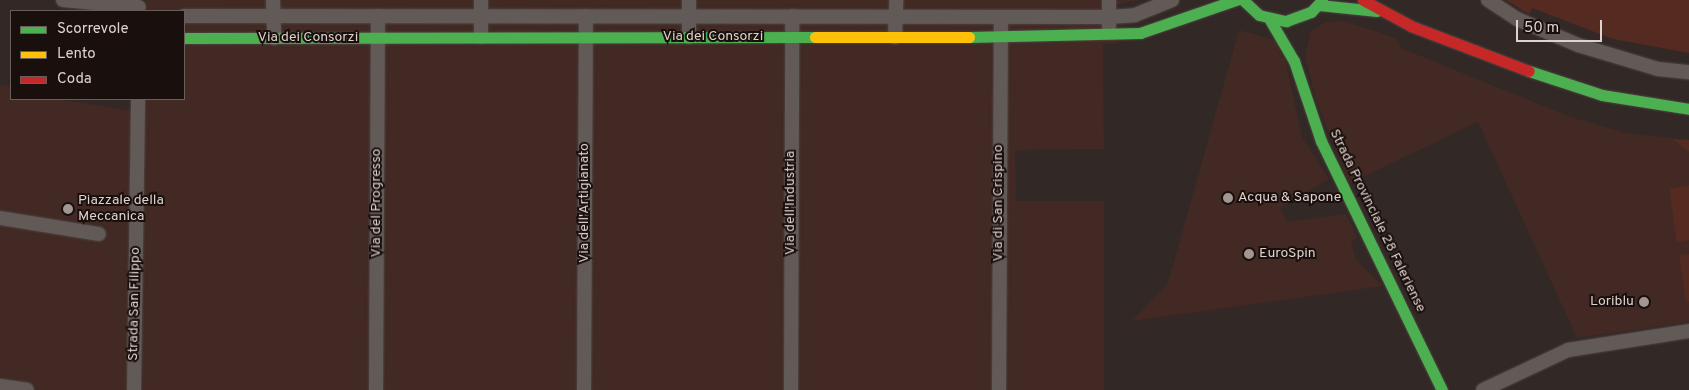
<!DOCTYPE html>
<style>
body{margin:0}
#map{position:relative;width:1689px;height:390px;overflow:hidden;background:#322825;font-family:Overpass,sans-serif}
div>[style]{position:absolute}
.built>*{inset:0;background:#422923}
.green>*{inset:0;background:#552b21}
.roads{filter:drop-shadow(0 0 1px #4c4341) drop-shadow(0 0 1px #4c4341)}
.street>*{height:14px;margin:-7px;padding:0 7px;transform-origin:7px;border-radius:7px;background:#625a57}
.fast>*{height:11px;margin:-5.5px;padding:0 5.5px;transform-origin:5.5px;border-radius:5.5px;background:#4caf50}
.slow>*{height:11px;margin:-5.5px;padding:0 5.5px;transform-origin:5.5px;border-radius:5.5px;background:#ffc107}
.jam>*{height:11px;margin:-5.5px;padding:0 5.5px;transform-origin:5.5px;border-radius:5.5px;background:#c62828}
.dots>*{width:14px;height:14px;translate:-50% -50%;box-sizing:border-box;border:2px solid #19100d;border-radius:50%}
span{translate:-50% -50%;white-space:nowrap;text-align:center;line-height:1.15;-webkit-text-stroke:4px #19100d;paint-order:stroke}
.street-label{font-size:14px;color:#dfd1ce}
.poi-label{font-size:14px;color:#dfd1ce}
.left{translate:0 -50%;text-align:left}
.right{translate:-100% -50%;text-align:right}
.legend{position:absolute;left:10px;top:10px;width:175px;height:90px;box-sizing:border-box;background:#19100d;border:1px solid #685d5a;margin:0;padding:6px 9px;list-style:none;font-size:15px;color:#dfd1ce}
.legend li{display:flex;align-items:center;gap:10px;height:25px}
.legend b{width:25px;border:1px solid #685d5a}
.scale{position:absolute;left:1516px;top:20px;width:86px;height:22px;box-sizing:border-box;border:2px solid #dfd1ce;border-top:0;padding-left:6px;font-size:15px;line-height:18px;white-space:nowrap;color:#dfd1ce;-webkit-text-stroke:4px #19100d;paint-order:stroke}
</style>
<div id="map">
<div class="built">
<i style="clip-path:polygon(145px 0,1139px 0,1116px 5px,1117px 44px,1103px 44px,1104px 149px,1015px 150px,1016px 201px,1104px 201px,1104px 390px,0 390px,0 85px,11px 86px,11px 99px,58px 99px,144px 113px,144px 99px,184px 99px,184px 11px,145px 11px)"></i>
<i style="clip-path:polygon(1344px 21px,1396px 38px,1401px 48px,1571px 117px,1626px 133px,1689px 140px,1689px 322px,1577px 338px,1478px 122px,1350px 183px,1317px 104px,1305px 56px,1311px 31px,1326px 22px)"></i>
<i style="clip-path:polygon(1239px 30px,1275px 40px,1286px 63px,1302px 137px,1329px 179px,1280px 208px,1287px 222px,1346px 214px,1357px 237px,1351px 242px,1356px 260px,1383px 286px,1132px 321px,1168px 283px)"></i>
</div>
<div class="green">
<i style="clip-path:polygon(1506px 0,1689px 0,1689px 53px,1613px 39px,1532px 8px,1529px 14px)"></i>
<i style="clip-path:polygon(1673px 139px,1689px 140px,1689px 152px)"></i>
<i style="clip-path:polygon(1689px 185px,1689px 240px,1677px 242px,1669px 189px)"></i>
<i style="clip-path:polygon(1689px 254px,1689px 301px,1686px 302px,1679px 255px)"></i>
</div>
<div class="roads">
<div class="street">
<i style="left:63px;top:0;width:76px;rotate:5.3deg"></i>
<i style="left:273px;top:0;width:38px;rotate:88deg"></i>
<i style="left:689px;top:0;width:37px;rotate:90deg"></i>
<i style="left:1109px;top:0;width:26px;rotate:90deg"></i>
<i style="left:1488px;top:0;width:35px;rotate:33deg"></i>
<i style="left:1517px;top:19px;width:66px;rotate:23.1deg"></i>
<i style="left:1578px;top:45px;width:84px;rotate:16.7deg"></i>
<i style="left:1658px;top:69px;width:31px;rotate:6deg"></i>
<i style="left:184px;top:16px;width:925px;rotate:0.06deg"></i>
<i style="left:1109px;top:17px;width:26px;rotate:-4deg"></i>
<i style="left:1135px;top:15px;width:40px;rotate:-22deg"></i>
<i style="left:481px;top:37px;width:37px;rotate:-90deg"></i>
<i style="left:895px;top:37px;width:37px;rotate:-88deg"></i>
<i style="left:0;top:218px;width:100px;rotate:9.2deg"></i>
<i style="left:0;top:386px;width:27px;rotate:8deg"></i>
<i style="left:134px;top:390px;width:291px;rotate:-89.2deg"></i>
<i style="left:376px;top:390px;width:374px;rotate:-89.7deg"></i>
<i style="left:584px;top:390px;width:374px;rotate:-89.7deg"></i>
<i style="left:791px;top:390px;width:374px;rotate:-89.8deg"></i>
<i style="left:999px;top:390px;width:373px;rotate:-89.7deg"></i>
<i style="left:1483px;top:390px;width:94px;rotate:-25.2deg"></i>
<i style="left:1568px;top:350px;width:122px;rotate:-8.9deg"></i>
</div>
<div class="fast">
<i style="left:1243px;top:0;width:22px;rotate:43deg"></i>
<i style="left:1259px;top:15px;width:28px;rotate:13deg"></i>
<i style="left:1286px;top:21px;width:27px;rotate:-20deg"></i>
<i style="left:1311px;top:12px;width:16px;rotate:-47deg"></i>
<i style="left:1319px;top:5px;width:58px;rotate:5.9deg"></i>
<i style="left:1270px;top:20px;width:48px;rotate:59.7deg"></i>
<i style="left:1294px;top:61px;width:84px;rotate:71.4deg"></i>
<i style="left:1321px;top:141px;width:277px;rotate:64.1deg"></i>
<i style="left:969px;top:37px;width:171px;rotate:-1.3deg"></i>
<i style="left:1140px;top:33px;width:102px;rotate:-19deg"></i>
<i style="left:184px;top:38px;width:631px;rotate:-0.09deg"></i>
<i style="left:1529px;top:71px;width:77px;rotate:18.2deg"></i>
<i style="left:1602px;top:95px;width:88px;rotate:9.1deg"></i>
</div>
<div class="slow">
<i style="left:815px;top:37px;width:154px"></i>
</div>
<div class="jam">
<i style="left:1363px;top:0;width:55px;rotate:28.4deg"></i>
<i style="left:1411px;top:26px;width:126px;rotate:20.9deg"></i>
</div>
</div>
<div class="dots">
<i style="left:1228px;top:198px;background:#a29693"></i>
<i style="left:68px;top:209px;background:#a29693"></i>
<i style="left:1249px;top:254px;background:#a29693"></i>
<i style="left:1644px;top:302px;background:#a29693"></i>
</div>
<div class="street-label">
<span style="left:713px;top:37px">Via dei Consorzi</span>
<span style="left:308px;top:38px">Via dei Consorzi</span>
<span style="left:377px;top:203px;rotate:-90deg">Via del Progresso</span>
<span style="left:585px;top:203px;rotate:-90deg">Via dell'Artigianato</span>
<span style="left:791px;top:203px;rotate:-90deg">Via dell'Industria</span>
<span style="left:999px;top:203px;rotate:-90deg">Via di San Crispino</span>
<span style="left:1377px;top:221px;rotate:64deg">Strada Provinciale 28 Faleriense</span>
<span style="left:135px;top:304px;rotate:-89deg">Strada San Filippo</span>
</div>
<div class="poi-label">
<span class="left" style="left:1238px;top:198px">Acqua &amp; Sapone</span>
<span class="left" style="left:78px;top:209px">Piazzale della<br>Meccanica</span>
<span class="left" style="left:1259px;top:254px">EuroSpin</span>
<span class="right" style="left:1634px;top:302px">Loriblu</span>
</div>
<ul class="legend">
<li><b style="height:6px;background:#4caf50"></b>Scorrevole</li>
<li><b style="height:6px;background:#ffc107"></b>Lento</li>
<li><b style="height:6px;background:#c62828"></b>Coda</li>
</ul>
<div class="scale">50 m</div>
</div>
